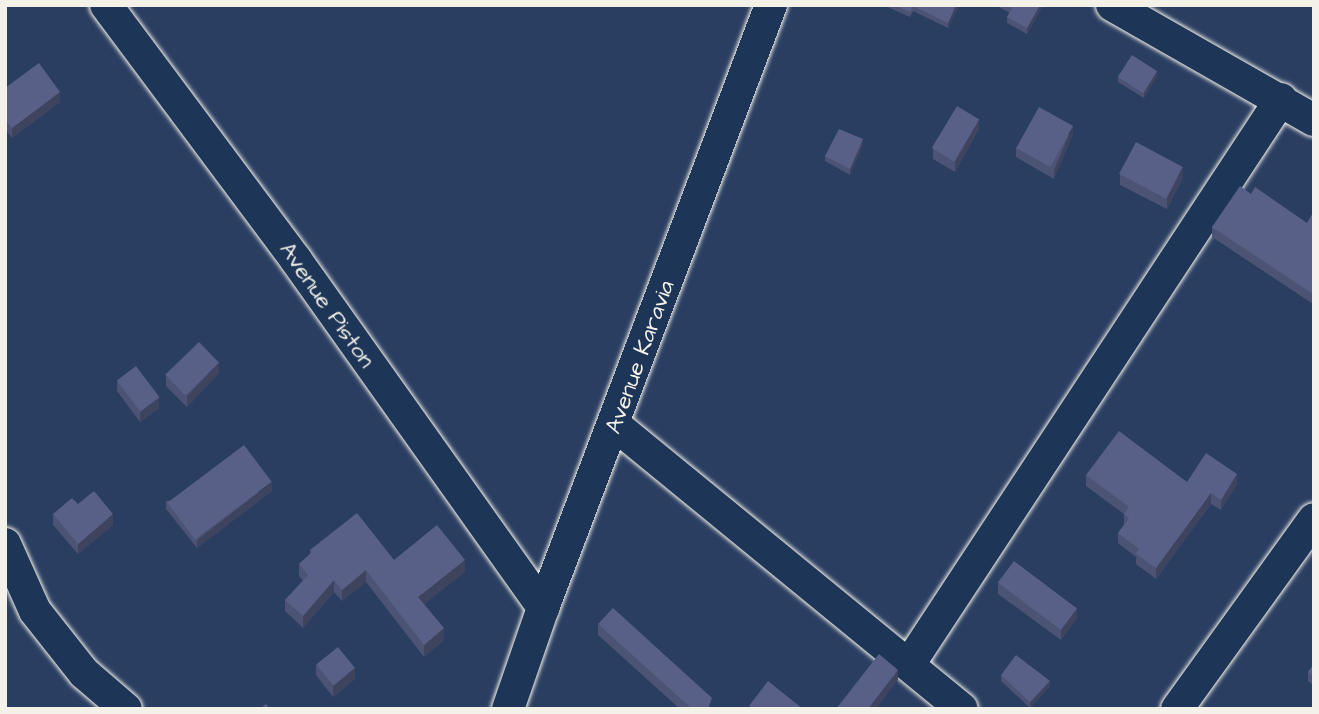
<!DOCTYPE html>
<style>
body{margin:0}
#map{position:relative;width:1319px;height:714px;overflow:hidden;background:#293e61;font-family:"Architects Daughter",sans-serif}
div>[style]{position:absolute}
.roads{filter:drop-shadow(0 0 2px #f4f1e8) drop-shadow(0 0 2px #f4f1e8)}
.minor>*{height:32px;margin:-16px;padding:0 16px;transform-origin:16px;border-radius:16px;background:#1d3557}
.wall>*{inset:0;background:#4c5374}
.shaded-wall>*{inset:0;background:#3e435e}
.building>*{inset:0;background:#586087;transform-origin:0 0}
span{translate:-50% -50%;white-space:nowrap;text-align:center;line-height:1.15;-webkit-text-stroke:5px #1d3557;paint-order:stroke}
.street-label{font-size:23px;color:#f4f1e8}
.frame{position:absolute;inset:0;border:7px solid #f4f1e8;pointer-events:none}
</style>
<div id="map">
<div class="roads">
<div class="minor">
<i style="left:106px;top:5px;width:318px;rotate:53.3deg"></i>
<i style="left:296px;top:260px;width:427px;rotate:54.6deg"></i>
<i style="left:1112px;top:5px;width:232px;rotate:29.7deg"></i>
<i style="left:615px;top:425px;width:448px;rotate:39.3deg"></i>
<i style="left:5px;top:544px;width:73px;rotate:65.9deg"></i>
<i style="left:35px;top:611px;width:79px;rotate:51.7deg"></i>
<i style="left:84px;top:673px;width:55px;rotate:40.6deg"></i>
<i style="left:910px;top:663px;width:675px;rotate:-56.66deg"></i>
<i style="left:508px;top:709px;width:107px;rotate:-70.9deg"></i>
<i style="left:543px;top:608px;width:645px;rotate:-69.29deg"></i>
<i style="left:1177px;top:709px;width:234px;rotate:-54.2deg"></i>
</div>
</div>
<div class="wall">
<i style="clip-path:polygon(883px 5px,959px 5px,948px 28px,913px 11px,910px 17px)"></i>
<i style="clip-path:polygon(995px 5px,1043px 5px,1027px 34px,1007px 23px,1007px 17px,1010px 13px)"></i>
<i style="clip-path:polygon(1157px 76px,1144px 98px,1118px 82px,1118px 77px)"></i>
<i style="clip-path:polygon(5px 88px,60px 102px,12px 138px,5px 129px)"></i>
<i style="clip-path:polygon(979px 129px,955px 172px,933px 159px,933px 149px)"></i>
<i style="clip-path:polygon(1073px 134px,1054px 179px,1016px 157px,1016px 148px)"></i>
<i style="clip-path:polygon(863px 144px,850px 175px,825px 161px,825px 156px)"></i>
<i style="clip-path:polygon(1120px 174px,1183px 178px,1167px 209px,1120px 185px)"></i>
<i style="clip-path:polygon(1251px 194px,1307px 223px,1314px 211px,1313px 304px,1212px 237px,1212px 227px)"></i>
<i style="clip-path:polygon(219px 373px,187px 407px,166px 386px,166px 376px)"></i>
<i style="clip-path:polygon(117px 381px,159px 408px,140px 422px,117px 391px)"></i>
<i style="clip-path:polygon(1086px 475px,1187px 482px,1237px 484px,1221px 510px,1211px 504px,1156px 579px,1136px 564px,1136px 557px,1118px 543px,1118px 533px,1124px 525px,1124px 514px,1086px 486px)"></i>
<i style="clip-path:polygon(272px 491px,197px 548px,166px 509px,166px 501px)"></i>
<i style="clip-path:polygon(78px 504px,113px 525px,78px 554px,53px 525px,53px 514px)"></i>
<i style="clip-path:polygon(310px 550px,394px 560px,465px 572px,424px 604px,444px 640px,424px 657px,366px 582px,342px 601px,334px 592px,303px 628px,285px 611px,285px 600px,303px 581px,299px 576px,299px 564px,310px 554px)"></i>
<i style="clip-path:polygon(998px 583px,1077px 618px,1061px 640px,998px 594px)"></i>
<i style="clip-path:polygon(598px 624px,712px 709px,680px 709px,598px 635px)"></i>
<i style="clip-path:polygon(1314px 664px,1314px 686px,1308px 681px,1308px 672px)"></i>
<i style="clip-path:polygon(316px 665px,355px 679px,333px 697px,316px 675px)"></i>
<i style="clip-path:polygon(1001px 675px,1050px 686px,1030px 708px,1001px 681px)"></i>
</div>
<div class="shaded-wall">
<i style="clip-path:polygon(956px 5px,959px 5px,948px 28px,948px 23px)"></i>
<i style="clip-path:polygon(1040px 5px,1043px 5px,1027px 34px,1027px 28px)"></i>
<i style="clip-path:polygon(1157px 71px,1157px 76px,1144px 98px,1144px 93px)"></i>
<i style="clip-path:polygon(60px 92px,60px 102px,12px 138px,12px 128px)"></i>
<i style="clip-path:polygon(979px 119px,979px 129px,955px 172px,955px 162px)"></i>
<i style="clip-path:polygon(1073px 126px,1073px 134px,1054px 179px,1054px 170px)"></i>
<i style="clip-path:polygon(863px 139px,863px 144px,850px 175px,850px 169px)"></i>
<i style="clip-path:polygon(1183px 167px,1183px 178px,1167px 209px,1167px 198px)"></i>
<i style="clip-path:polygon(219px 363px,219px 373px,187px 407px,187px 396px)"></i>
<i style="clip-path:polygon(159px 397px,159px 408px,140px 422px,140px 412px)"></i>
<i style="clip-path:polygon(1237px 474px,1237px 484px,1221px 510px,1221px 500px)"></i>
<i style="clip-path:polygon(272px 482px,272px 491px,197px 548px,197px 540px)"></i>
<i style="clip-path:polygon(1211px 493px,1211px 504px,1156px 579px,1156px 568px)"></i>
<i style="clip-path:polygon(113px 514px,113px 525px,78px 554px,78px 544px)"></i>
<i style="clip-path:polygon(465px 560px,465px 572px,418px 609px,418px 597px)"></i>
<i style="clip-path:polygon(366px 570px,366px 582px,342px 601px,342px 590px)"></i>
<i style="clip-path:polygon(334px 580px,334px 592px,303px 628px,303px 616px)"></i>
<i style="clip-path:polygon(1077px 608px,1077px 618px,1061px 640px,1061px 629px)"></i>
<i style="clip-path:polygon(444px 628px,444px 640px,424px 657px,424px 645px)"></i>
<i style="clip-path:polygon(355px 668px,355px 679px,333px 697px,333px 686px)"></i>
<i style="clip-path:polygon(898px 670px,898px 680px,876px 709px,868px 709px)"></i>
<i style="clip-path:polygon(1050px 681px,1050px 686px,1030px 708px,1030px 702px)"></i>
</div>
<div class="building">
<i style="clip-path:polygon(895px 5px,956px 5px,948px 23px,913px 6px,910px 12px)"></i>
<i style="clip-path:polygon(1006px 5px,1040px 5px,1027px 28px,1007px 17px,1012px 8px)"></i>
<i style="left:1132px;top:55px;width:30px;height:26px;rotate:33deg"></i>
<i style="clip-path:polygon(39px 63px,60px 92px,12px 128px,5px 119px,5px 88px)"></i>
<i style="left:957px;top:106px;width:26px;height:49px;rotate:31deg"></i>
<i style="left:1039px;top:107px;width:39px;height:47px;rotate:29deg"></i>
<i style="clip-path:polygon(839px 129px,863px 139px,850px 169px,825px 156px)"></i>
<i style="left:1136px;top:142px;width:53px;height:36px;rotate:28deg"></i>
<i style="clip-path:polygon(1240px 186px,1251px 194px,1255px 187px,1307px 223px,1314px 211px,1314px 293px,1313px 294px,1212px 227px)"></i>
<i style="left:199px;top:342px;width:29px;height:47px;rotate:46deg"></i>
<i style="left:136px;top:366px;width:39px;height:24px;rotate:53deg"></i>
<i style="clip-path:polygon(1119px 431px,1187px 482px,1206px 453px,1237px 474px,1221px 500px,1211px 493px,1156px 568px,1136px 554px,1139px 549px,1118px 533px,1129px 518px,1124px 514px,1129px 507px,1086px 475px)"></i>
<i style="left:244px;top:445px;width:46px;height:96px;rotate:53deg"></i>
<i style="clip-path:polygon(94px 491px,113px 514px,78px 544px,53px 514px,72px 498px,78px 504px)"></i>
<i style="clip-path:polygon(357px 513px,394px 560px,437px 525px,465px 560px,418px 597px,444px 628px,424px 645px,366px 570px,342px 590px,334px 580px,303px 616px,285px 600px,308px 575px,299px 564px,312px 552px,310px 550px)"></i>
<i style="left:1014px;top:561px;width:79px;height:27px;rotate:37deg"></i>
<i style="clip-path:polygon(613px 608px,712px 698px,708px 709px,692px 709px,598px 624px)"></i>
<i style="left:338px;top:647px;width:27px;height:28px;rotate:51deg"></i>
<i style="clip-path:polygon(879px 654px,898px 670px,868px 709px,836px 709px)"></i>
<i style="clip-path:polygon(1016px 655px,1050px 681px,1030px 702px,1001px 675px)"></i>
<i style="clip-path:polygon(1314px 664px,1314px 677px,1308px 672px)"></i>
<i style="clip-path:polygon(768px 681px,803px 709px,753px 709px,749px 706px)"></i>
<i style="clip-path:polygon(266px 704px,270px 709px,260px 709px)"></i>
</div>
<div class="street-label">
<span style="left:327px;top:305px;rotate:55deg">Avenue Piston</span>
<span style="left:640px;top:357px;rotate:-70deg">Avenue Karavia</span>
</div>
<div class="frame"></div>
</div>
